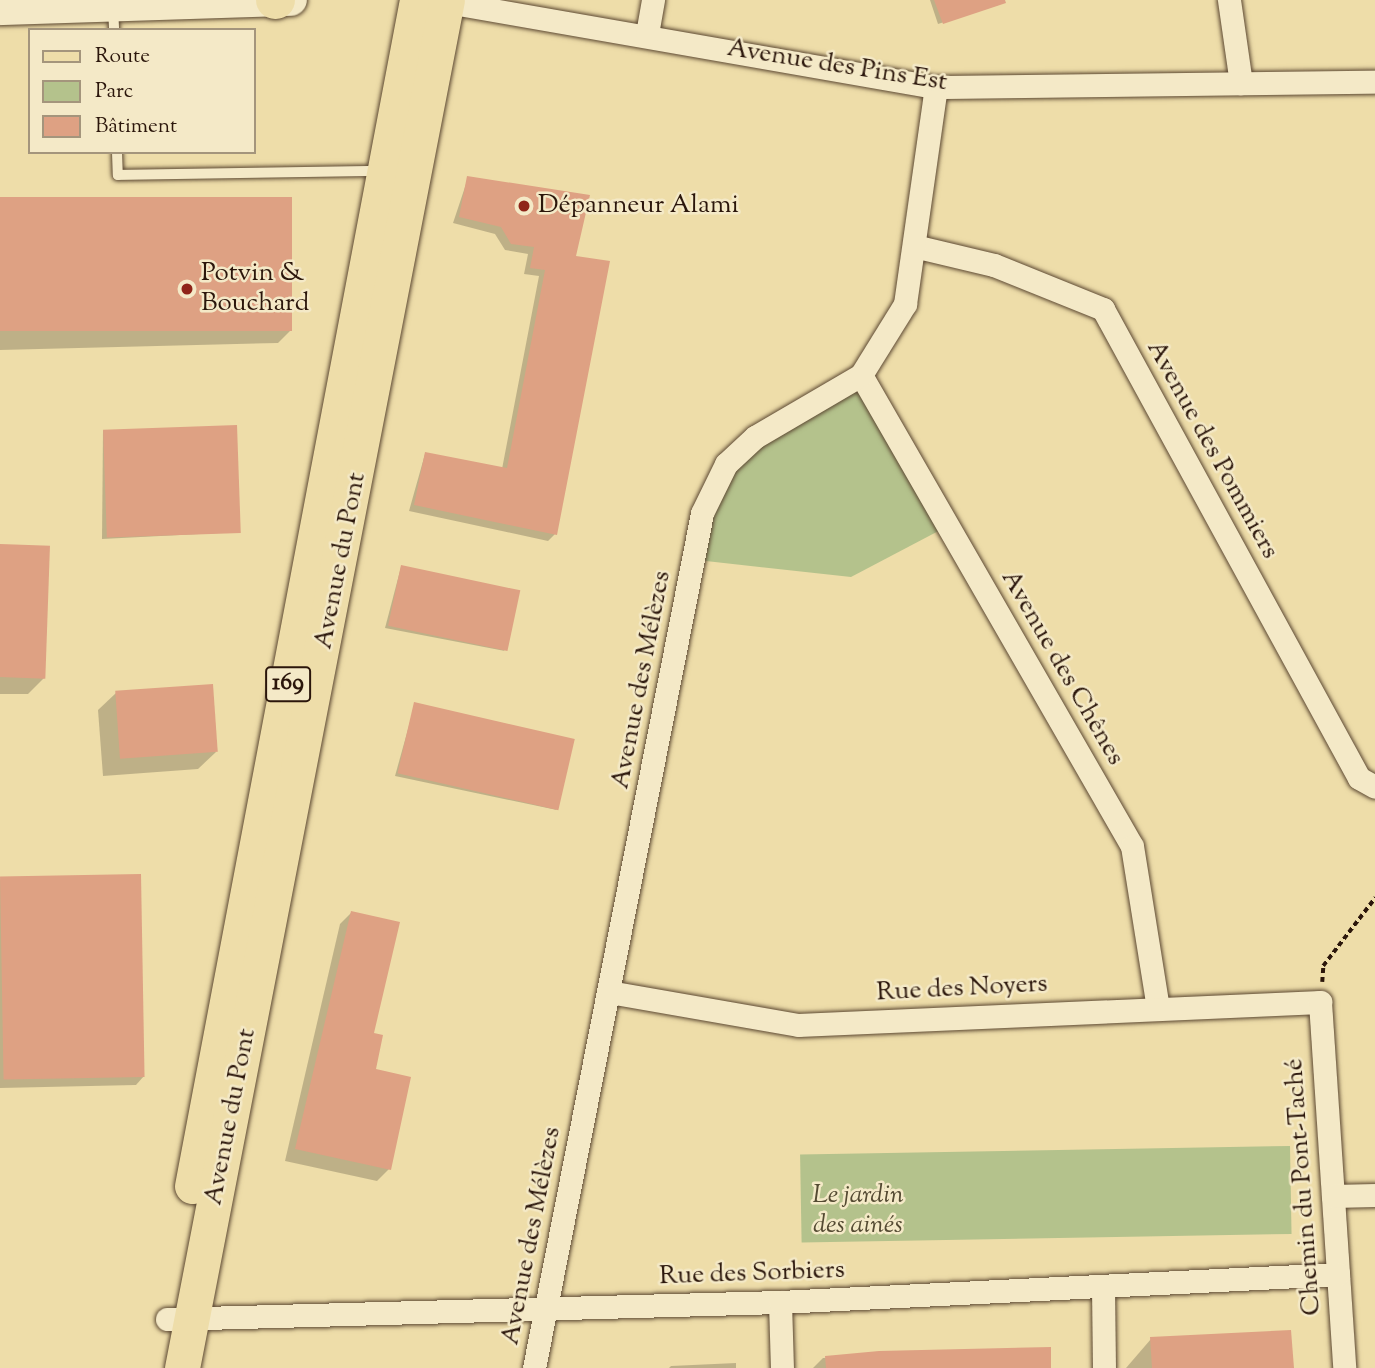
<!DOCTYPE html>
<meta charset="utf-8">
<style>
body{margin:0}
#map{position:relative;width:1375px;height:1368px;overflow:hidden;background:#eedda9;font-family:"Sorts Mill Goudy",serif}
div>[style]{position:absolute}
.green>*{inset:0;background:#b4c28c;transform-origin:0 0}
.shadow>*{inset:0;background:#0003}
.building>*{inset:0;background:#dea183;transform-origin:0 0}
.path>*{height:3.5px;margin-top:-1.75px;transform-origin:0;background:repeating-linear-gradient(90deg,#2b160b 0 5px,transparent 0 8.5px)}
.roads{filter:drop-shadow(0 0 2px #5c4832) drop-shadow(0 0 2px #5c4832)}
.lane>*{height:10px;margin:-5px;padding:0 5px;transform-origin:5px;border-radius:5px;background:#f4e9c7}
.street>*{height:23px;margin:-11.5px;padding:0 11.5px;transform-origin:11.5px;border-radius:11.5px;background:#f4e9c7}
.secondary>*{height:32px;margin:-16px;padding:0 16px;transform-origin:16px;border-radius:16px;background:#f4e9c7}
.primary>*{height:35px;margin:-17.5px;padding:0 17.5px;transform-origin:17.5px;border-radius:17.5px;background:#eedda9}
.highway>*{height:38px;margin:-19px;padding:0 19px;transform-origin:19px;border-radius:19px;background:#eedda9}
.dots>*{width:19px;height:19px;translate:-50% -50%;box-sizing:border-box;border:4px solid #f4e9c7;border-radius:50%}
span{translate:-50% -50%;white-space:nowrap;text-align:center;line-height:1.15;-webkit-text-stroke:5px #f4e9c7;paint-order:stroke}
.shield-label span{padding:2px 5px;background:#f4e9c7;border:2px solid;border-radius:5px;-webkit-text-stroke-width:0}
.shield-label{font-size:24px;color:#2b160b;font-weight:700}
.street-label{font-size:26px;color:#2b160b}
.poi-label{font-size:26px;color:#2b160b}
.left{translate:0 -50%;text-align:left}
.park-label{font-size:26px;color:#544a32;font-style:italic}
.legend{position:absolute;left:28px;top:28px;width:228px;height:126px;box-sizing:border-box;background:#f4e9c7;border:2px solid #a4957c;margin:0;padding:9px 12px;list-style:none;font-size:21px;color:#2b160b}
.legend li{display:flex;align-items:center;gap:14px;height:35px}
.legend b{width:35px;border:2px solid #a4957c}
</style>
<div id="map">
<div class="green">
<i style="clip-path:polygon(859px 380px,948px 526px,851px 577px,697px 560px,726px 464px)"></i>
<i style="left:1290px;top:1146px;width:88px;height:490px;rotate:89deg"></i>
</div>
<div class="shadow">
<i style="clip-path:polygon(930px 0,997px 0,998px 5px,938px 24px)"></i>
<i style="clip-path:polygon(468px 178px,574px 258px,555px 534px,548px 541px,409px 511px,425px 454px,502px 469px,539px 276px,524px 274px,528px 254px,505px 250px,495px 234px,453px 223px)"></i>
<i style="clip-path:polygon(0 203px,291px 330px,278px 343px,0 350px)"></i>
<i style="clip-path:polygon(103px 430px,238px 532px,102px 539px)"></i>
<i style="clip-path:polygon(0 546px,45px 677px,28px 694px,0 694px)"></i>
<i style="clip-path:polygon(401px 567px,505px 651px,385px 628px)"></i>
<i style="clip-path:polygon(116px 693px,216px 752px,198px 769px,103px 776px,98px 710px)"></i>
<i style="clip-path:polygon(415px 704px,557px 810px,395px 776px)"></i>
<i style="clip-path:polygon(0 879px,144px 1076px,136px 1085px,0 1088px)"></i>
<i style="clip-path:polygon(351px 913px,389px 1169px,377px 1181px,285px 1161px,340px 924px)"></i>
<i style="clip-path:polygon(1151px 1339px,1291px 1368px,1126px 1368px)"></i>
<i style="clip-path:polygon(1049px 1349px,1049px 1368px,813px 1368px,823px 1358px)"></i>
<i style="clip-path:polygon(736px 1363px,736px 1368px,669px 1368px,671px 1366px)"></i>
</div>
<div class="building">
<i style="clip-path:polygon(934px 0,1005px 0,1006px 3px,943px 24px)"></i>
<i style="clip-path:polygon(467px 176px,590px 195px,576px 256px,610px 261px,557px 535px,414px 505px,425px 452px,507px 468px,545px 270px,530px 268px,534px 247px,511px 244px,501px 227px,459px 217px)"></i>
<i style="left:292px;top:197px;width:134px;height:292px;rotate:90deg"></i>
<i style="left:237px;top:425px;width:108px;height:134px;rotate:88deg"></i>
<i style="left:0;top:544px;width:50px;height:133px;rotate:2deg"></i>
<i style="left:401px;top:565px;width:122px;height:62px;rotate:12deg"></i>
<i style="left:213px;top:684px;width:68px;height:98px;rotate:86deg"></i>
<i style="left:414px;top:702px;width:165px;height:73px;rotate:13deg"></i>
<i style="left:141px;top:874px;width:203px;height:141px;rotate:89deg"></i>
<i style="clip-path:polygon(351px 911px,400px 922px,374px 1033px,383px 1035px,376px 1069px,411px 1077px,391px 1170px,295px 1149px)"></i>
<i style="clip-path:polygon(1291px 1330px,1294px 1368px,1152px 1368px,1150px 1337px)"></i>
<i style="clip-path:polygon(1051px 1347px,1051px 1368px,826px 1368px,825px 1356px,879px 1351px)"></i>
</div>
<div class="path">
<i style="left:1322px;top:982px;width:16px;rotate:-86deg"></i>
<i style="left:1323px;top:966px;width:86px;rotate:-52.6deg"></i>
</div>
<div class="roads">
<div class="lane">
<i style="left:113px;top:8px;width:22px;rotate:87deg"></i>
<i style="left:117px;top:152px;width:23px;rotate:88deg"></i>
<i style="left:118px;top:175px;width:261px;rotate:-0.9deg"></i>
</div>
<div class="street">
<i style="left:1229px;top:0;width:84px;rotate:81.8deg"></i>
<i style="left:447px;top:2px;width:496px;rotate:9.9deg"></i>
<i style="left:936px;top:87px;width:439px;rotate:-0.7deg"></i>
<i style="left:647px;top:34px;width:35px;rotate:-80deg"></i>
<i style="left:914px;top:246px;width:82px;rotate:13.4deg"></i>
<i style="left:994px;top:265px;width:118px;rotate:22deg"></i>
<i style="left:1103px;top:309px;width:534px;rotate:61.37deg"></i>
<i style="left:1359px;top:778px;width:18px;rotate:29deg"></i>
<i style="left:861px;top:375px;width:543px;rotate:60.09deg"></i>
<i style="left:1132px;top:846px;width:164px;rotate:80.9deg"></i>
<i style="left:609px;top:992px;width:192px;rotate:9.9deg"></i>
<i style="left:798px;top:1025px;width:523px;rotate:-2.52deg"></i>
<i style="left:1320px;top:1002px;width:367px;rotate:86.2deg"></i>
<i style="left:1333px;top:1196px;width:42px;rotate:-1.4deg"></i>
<i style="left:1103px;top:1287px;width:81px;rotate:89.3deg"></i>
<i style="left:780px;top:1302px;width:66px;rotate:88.3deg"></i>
<i style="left:167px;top:1319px;width:613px;rotate:-1.59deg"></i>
<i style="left:780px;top:1302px;width:559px;rotate:-2.87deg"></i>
<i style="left:534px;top:1368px;width:871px;rotate:-78.88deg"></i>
<i style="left:702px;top:513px;width:55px;rotate:-63.9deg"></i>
<i style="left:726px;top:464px;width:40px;rotate:-43deg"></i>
<i style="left:755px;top:437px;width:123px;rotate:-30.3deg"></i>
<i style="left:861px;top:375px;width:84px;rotate:-58.2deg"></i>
<i style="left:905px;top:304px;width:219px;rotate:-81.9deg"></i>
</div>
<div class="secondary">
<i style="left:0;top:9px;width:291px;rotate:-1.8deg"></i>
</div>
<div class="primary">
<i style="left:192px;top:1186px;width:1207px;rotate:-79.26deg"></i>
<i style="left:182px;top:1368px;width:1393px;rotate:-79.04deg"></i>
</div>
<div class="highway">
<i style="left:275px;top:0;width:1px"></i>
</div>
</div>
<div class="dots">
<i style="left:524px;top:206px;background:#8f2418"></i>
<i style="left:187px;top:289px;background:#8f2418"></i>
</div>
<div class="shield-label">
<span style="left:288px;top:684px">169</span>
</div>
<div class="street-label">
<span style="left:837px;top:66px;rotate:9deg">Avenue des Pins Est</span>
<span style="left:1212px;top:450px;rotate:61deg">Avenue des Pommiers</span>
<span style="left:341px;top:561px;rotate:-79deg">Avenue du Pont</span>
<span style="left:1062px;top:668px;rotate:60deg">Avenue des Chênes</span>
<span style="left:642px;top:680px;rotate:-79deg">Avenue des Mélèzes</span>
<span style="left:962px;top:989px;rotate:-3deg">Rue des Noyers</span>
<span style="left:231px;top:1117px;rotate:-79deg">Avenue du Pont</span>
<span style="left:1304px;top:1187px;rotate:-94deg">Chemin du Pont-Taché</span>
<span style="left:532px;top:1236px;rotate:-79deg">Avenue des Mélèzes</span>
<span style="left:752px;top:1274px;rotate:-2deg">Rue des Sorbiers</span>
</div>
<div class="poi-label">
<span class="left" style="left:538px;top:206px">Dépanneur Alami</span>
<span class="left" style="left:201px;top:289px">Potvin &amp;<br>Bouchard</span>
</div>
<div class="park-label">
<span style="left:858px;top:1211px">Le jardin<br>des ainés</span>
</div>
<ul class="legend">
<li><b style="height:9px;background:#eedda9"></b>Route</li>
<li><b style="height:19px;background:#b4c28c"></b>Parc</li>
<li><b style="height:19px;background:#dea183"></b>Bâtiment</li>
</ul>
</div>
